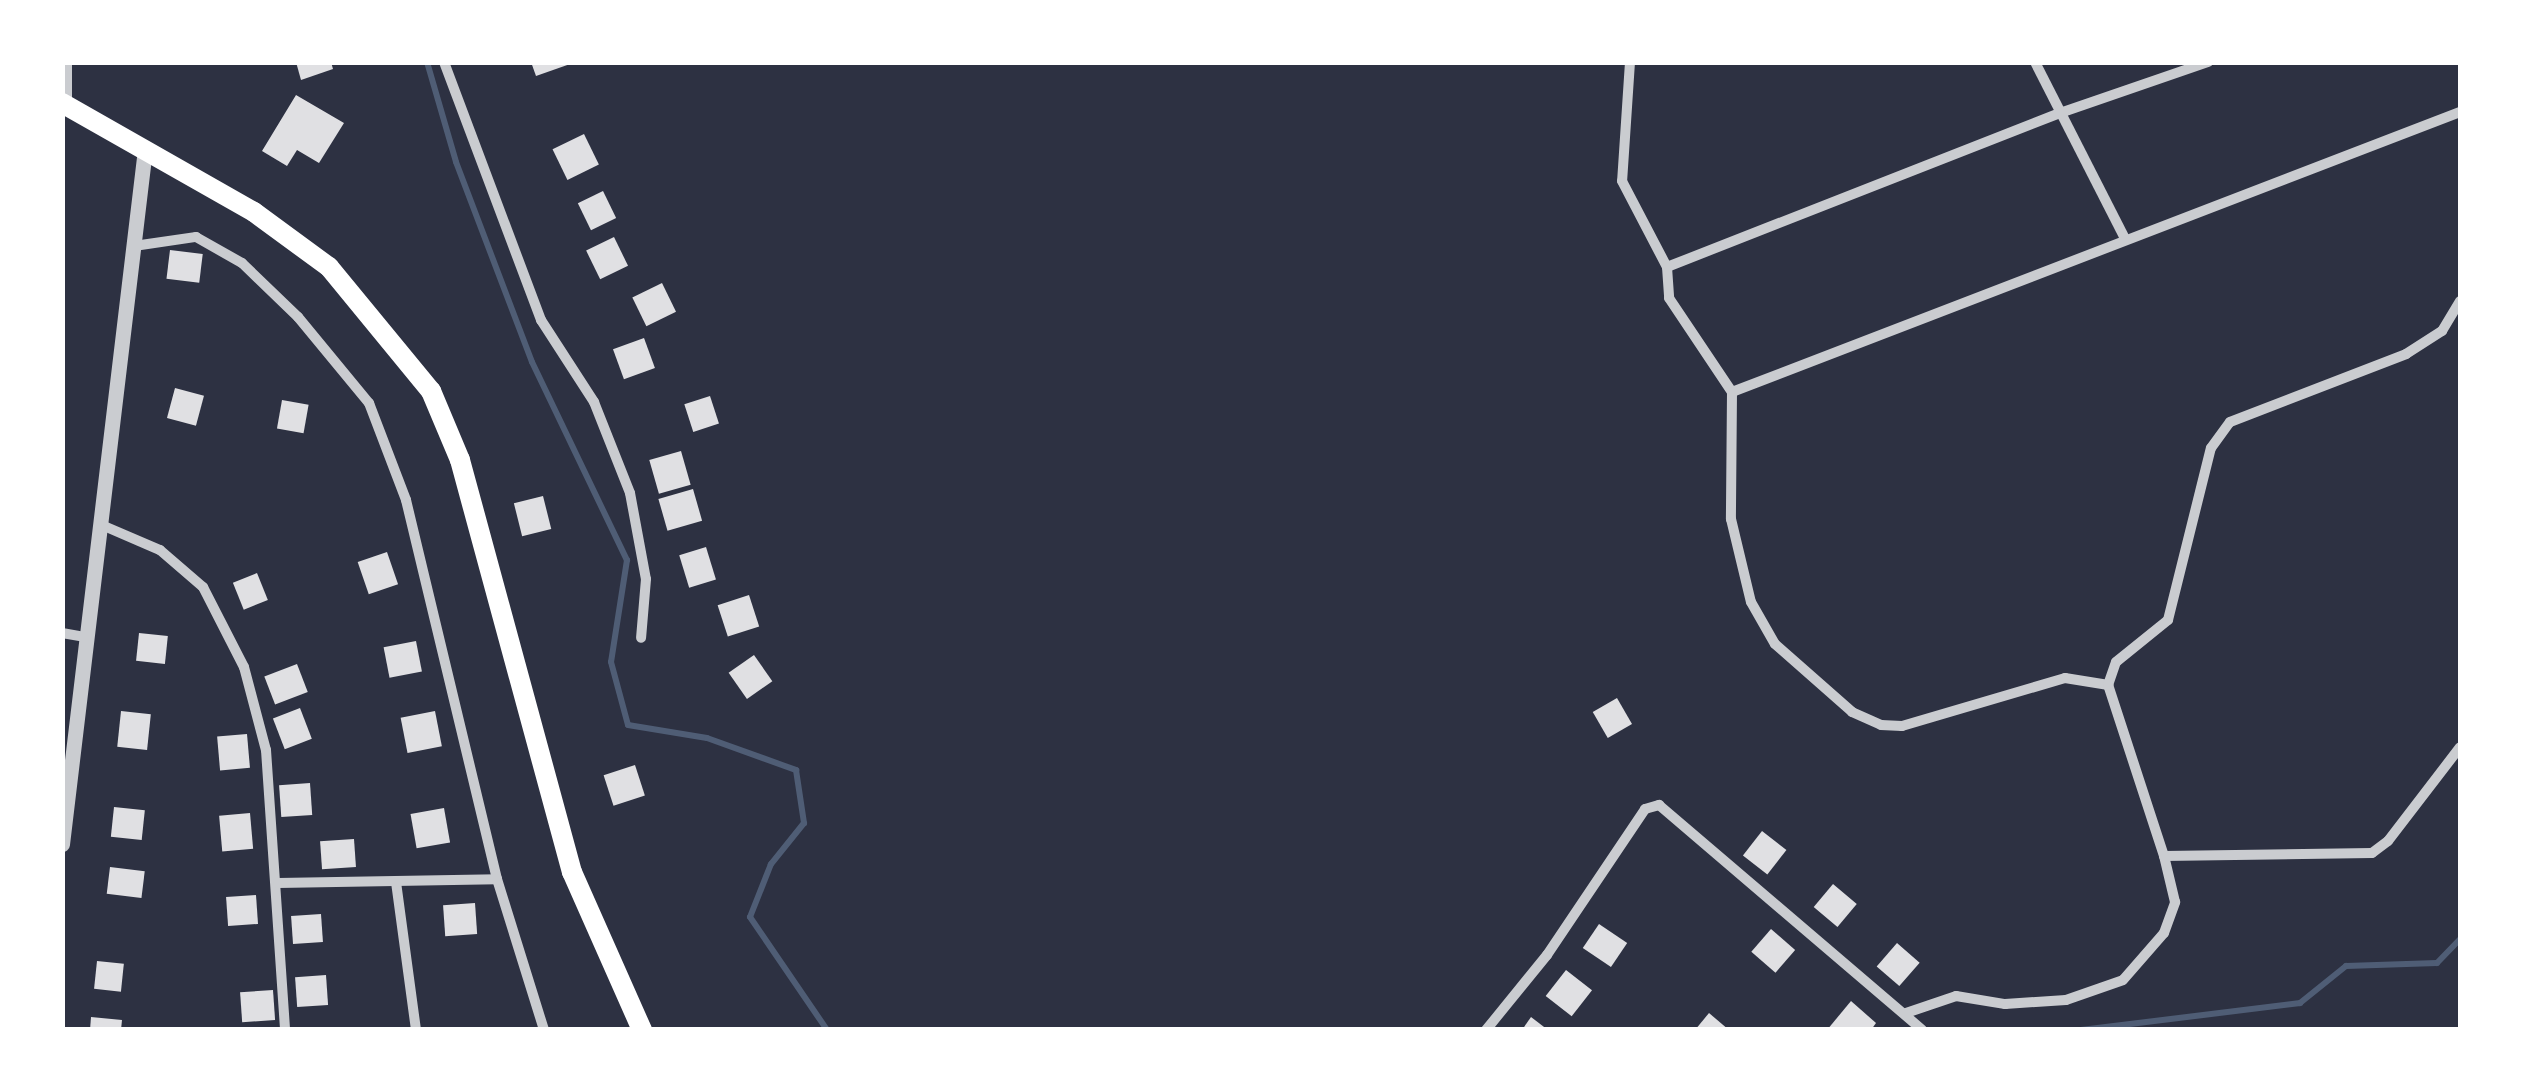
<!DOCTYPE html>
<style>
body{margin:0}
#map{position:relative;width:2523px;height:1092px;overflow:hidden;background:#2d3142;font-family:"Nunito Sans",sans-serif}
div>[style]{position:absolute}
.stream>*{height:6px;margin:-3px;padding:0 3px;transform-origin:3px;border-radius:3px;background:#4f5d75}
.building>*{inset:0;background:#e0e0e3;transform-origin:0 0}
.minor>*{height:10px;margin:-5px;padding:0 5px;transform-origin:5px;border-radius:5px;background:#caccd0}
.tertiary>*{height:15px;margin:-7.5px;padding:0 7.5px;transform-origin:7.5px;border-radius:7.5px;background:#caccd0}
.primary>*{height:20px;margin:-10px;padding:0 10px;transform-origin:10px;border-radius:10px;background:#fff}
span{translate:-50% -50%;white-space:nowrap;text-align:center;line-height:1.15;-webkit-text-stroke:10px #fff;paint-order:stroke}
.frame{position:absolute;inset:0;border:65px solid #fff;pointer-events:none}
</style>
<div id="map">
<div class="stream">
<i style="left:427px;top:62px;width:104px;rotate:73.8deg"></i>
<i style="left:456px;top:162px;width:214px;rotate:69.2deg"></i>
<i style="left:532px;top:362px;width:220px;rotate:64.4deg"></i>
<i style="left:627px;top:560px;width:103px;rotate:98.9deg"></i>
<i style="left:611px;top:662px;width:65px;rotate:74.9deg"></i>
<i style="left:628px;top:725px;width:80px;rotate:9.3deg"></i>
<i style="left:707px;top:738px;width:95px;rotate:19.8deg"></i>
<i style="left:796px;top:770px;width:54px;rotate:81.4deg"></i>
<i style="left:804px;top:823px;width:53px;rotate:128.8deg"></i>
<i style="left:771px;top:864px;width:57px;rotate:111.6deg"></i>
<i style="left:750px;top:917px;width:137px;rotate:55.7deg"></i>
<i style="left:2081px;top:1030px;width:221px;rotate:-7deg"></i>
<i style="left:2300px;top:1003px;width:59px;rotate:-38.8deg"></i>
<i style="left:2346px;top:966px;width:91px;rotate:-1.9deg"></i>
<i style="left:2437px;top:963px;width:33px;rotate:-46deg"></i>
</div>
<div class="building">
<i style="clip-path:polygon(296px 62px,331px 62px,333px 69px,301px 80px)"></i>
<i style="clip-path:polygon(531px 62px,573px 62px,573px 63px,536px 76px)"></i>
<i style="clip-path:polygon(296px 95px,344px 123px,319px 163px,297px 150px,287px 166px,262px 151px)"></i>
<i style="left:584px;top:134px;width:34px;height:35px;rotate:64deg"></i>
<i style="left:603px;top:191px;width:30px;height:28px;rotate:64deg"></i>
<i style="left:614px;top:237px;width:32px;height:31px;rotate:64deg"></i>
<i style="left:170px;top:250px;width:33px;height:29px;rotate:7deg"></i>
<i style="left:662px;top:283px;width:32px;height:33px;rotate:64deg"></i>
<i style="left:644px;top:338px;width:32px;height:33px;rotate:70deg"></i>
<i style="left:175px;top:388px;width:30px;height:31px;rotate:15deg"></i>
<i style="left:710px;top:396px;width:29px;height:27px;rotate:72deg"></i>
<i style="left:282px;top:400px;width:27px;height:29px;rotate:10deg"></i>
<i style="left:681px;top:451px;width:35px;height:33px;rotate:74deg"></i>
<i style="left:693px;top:489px;width:33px;height:36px;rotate:74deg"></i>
<i style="left:543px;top:496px;width:34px;height:30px;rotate:76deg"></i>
<i style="left:706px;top:547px;width:34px;height:28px;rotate:73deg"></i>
<i style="left:387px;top:552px;width:34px;height:31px;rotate:71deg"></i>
<i style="left:257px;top:573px;width:29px;height:26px;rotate:68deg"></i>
<i style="left:749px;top:595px;width:33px;height:33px;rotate:72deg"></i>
<i style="left:139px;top:633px;width:29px;height:28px;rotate:6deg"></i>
<i style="left:416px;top:641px;width:31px;height:33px;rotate:79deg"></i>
<i style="left:754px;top:655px;width:32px;height:31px;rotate:55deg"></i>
<i style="left:297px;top:664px;width:30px;height:35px;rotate:69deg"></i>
<i style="left:1617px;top:698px;width:30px;height:28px;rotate:60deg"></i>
<i style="left:300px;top:708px;width:33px;height:29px;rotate:69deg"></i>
<i style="left:121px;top:711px;width:30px;height:36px;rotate:6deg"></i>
<i style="left:435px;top:711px;width:36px;height:35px;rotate:79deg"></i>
<i style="left:247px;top:734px;width:34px;height:30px;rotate:85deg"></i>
<i style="left:635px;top:765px;width:32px;height:33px;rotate:72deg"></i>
<i style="left:310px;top:783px;width:32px;height:31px;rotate:86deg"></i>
<i style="left:114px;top:807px;width:31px;height:30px;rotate:6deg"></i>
<i style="left:444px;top:808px;width:35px;height:34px;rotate:80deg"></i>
<i style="left:250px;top:813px;width:36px;height:31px;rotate:85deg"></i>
<i style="left:1762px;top:831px;width:31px;height:31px;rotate:38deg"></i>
<i style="left:354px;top:839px;width:28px;height:34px;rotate:86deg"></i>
<i style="left:110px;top:867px;width:35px;height:27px;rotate:7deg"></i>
<i style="left:1833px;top:884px;width:31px;height:30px;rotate:40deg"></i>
<i style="left:256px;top:895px;width:29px;height:30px;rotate:86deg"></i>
<i style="left:475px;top:903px;width:31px;height:32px;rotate:86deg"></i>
<i style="left:321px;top:914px;width:28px;height:30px;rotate:86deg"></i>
<i style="left:1599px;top:924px;width:34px;height:29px;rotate:34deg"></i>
<i style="left:1771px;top:929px;width:32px;height:30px;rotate:41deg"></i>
<i style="left:1897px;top:943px;width:30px;height:31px;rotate:41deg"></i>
<i style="left:97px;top:961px;width:27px;height:28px;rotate:6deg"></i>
<i style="left:1566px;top:970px;width:33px;height:33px;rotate:38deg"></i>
<i style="left:326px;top:975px;width:30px;height:31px;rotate:86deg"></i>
<i style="left:273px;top:990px;width:30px;height:33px;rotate:86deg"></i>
<i style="clip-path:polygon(1851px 1001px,1876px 1023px,1871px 1030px,1827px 1030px)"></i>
<i style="clip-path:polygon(1709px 1013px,1729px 1030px,1695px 1030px)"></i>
<i style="clip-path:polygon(91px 1017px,122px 1020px,121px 1030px,90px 1030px)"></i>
<i style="clip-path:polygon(1531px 1017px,1548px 1030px,1522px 1030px)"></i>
</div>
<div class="minor">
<i style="left:67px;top:62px;width:43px;rotate:90deg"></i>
<i style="left:444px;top:62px;width:276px;rotate:69.4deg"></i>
<i style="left:541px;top:320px;width:98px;rotate:57.1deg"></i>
<i style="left:594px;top:402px;width:98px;rotate:68.4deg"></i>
<i style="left:630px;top:493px;width:87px;rotate:79.5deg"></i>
<i style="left:646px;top:579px;width:59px;rotate:94.8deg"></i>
<i style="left:1630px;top:62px;width:119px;rotate:93.8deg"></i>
<i style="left:1622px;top:181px;width:97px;rotate:62.4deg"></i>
<i style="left:1667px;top:267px;width:31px;rotate:86deg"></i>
<i style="left:1669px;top:298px;width:113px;rotate:56.2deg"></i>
<i style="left:1732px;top:392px;width:127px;rotate:90.5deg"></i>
<i style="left:1731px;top:519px;width:85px;rotate:76.5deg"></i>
<i style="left:1751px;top:602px;width:48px;rotate:60.3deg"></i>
<i style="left:1775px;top:644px;width:103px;rotate:41.4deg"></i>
<i style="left:1852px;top:712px;width:32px;rotate:24deg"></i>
<i style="left:1881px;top:725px;width:21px;rotate:3deg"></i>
<i style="left:1902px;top:726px;width:170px;rotate:-16.4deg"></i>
<i style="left:2065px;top:678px;width:44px;rotate:9.2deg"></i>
<i style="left:2035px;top:62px;width:199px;rotate:63deg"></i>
<i style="left:134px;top:246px;width:63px;rotate:-8.3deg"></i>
<i style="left:196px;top:237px;width:53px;rotate:29.5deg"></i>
<i style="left:242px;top:263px;width:78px;rotate:44deg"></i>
<i style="left:298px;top:317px;width:112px;rotate:50.5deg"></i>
<i style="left:369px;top:403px;width:104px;rotate:69.1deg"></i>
<i style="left:406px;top:500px;width:390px;rotate:76.5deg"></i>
<i style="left:497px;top:879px;width:158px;rotate:72.7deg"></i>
<i style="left:1667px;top:267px;width:422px;rotate:-21.4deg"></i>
<i style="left:2060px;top:113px;width:157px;rotate:-19deg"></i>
<i style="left:1732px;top:392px;width:780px;rotate:-21.04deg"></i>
<i style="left:104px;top:526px;width:61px;rotate:23.2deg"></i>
<i style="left:160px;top:550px;width:57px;rotate:40.7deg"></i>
<i style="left:203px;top:587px;width:90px;rotate:62.9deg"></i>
<i style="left:244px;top:667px;width:86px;rotate:75.2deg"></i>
<i style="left:266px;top:750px;width:281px;rotate:86.1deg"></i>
<i style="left:62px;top:633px;width:27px;rotate:10deg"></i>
<i style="left:2164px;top:856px;width:208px;rotate:-0.8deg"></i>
<i style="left:2372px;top:853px;width:20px;rotate:-37deg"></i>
<i style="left:2388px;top:841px;width:118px;rotate:-52.5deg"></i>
<i style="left:396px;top:882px;width:149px;rotate:82.3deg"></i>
<i style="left:278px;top:883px;width:219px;rotate:-1deg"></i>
<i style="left:1906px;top:1013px;width:53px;rotate:-18.8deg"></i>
<i style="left:1956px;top:996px;width:50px;rotate:9.3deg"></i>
<i style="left:2005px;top:1004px;width:61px;rotate:-3.8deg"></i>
<i style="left:2066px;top:1000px;width:60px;rotate:-19.3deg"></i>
<i style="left:2123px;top:980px;width:62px;rotate:-48.9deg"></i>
<i style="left:2164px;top:933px;width:33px;rotate:-70deg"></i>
<i style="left:2175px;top:902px;width:47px;rotate:-103.4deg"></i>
<i style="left:2164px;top:856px;width:180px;rotate:-108.1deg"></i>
<i style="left:2108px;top:685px;width:24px;rotate:-71deg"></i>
<i style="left:2116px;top:662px;width:67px;rotate:-38.9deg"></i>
<i style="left:2168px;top:620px;width:177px;rotate:-76deg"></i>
<i style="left:2211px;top:448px;width:32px;rotate:-54deg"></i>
<i style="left:2230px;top:422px;width:189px;rotate:-21.1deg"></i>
<i style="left:2406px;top:354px;width:43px;rotate:-32.6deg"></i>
<i style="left:2442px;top:331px;width:35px;rotate:-59deg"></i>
<i style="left:1486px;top:1030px;width:97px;rotate:-50.9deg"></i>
<i style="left:1547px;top:955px;width:176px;rotate:-56.1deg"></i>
<i style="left:1645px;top:809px;width:15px;rotate:-16deg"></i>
<i style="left:1659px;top:805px;width:346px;rotate:40.5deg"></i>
</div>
<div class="tertiary">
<i style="left:62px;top:844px;width:700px;rotate:-83.19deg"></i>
</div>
<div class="primary">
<i style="left:62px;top:103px;width:221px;rotate:29.6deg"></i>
<i style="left:254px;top:212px;width:93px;rotate:36.3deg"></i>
<i style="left:329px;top:267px;width:161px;rotate:50.6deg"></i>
<i style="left:431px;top:391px;width:75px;rotate:67.2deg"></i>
<i style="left:460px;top:460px;width:427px;rotate:74.8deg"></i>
<i style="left:572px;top:872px;width:173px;rotate:66.1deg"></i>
</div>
<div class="frame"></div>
</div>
